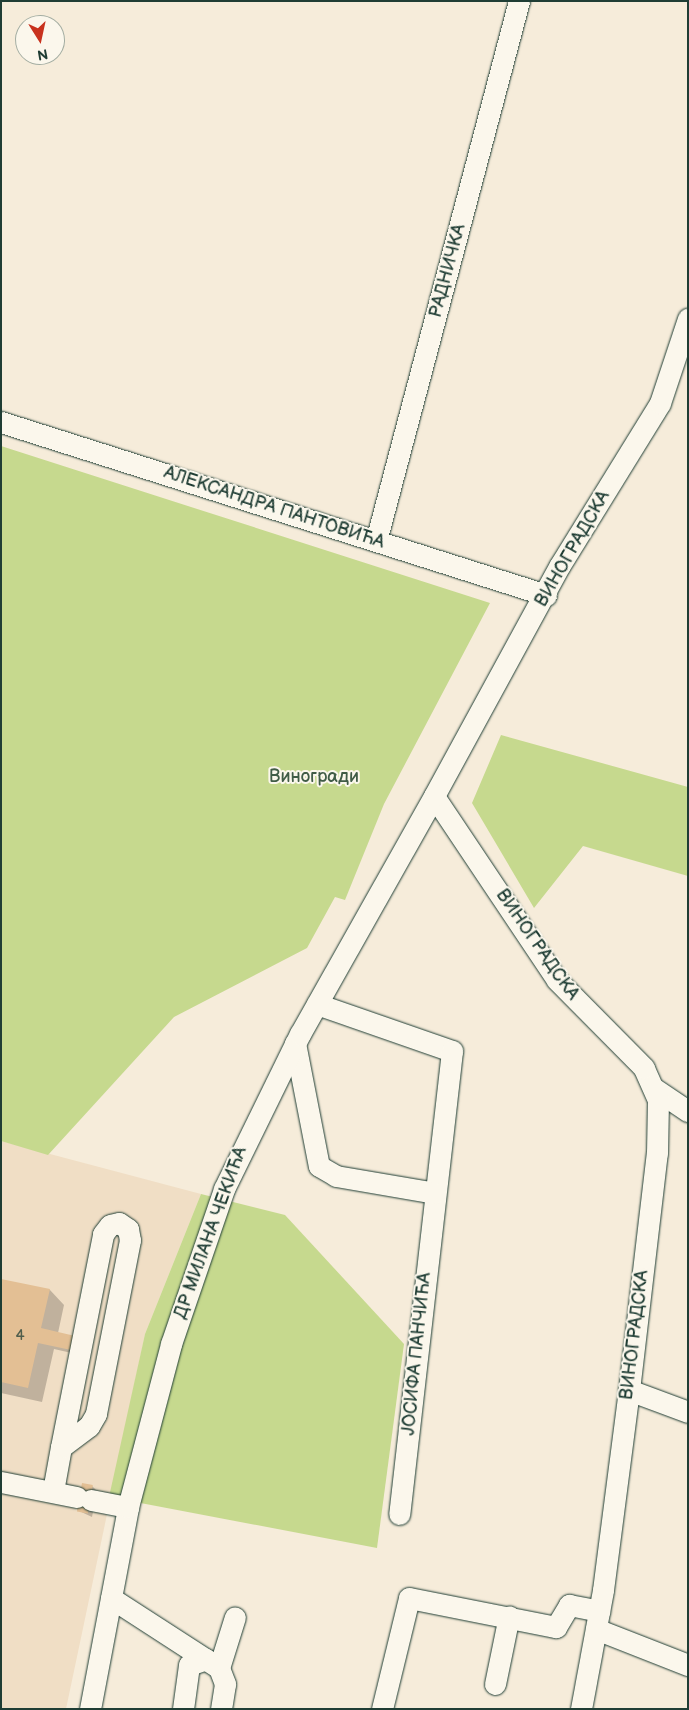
<!DOCTYPE html>
<meta charset="utf-8">
<style>
body{margin:0}
#map{position:relative;width:689px;height:1710px;overflow:hidden;background:#f6ecda;font-family:"Balsamiq Sans",sans-serif}
div>[style]{position:absolute}
.built>*{inset:0;background:#f0dec5}
.green>*{inset:0;background:#c6d98e}
.shadow>*{inset:0;background:#0003}
.building>*{inset:0;background:#e3bf94;transform-origin:0 0}
.roads{filter:drop-shadow(0 0 1px #1f3d34) drop-shadow(0 0 1px #1f3d34)}
.minor>*{height:21px;margin:-10.5px;padding:0 10.5px;transform-origin:10.5px;border-radius:10.5px;background:#fbf7ec}
span{translate:-50% -50%;white-space:nowrap;text-align:center;line-height:1.15;-webkit-text-stroke:4px #fbf7ec;paint-order:stroke}
.number-label{font-size:15px;color:#505e4c}
.number-label span{-webkit-text-stroke-width:0}
.street-label{font-size:18px;color:#1f3d34}
.park-label{font-size:18px;color:#405c46}
.frame{position:absolute;inset:0;border:2px solid #1f3d34;pointer-events:none}
.north{position:absolute;left:15px;top:15px;width:50px;height:50px;box-sizing:border-box;background:#fbf7ec;border:1px solid #a3ada2;border-radius:50%;rotate:170deg;font-size:14px;font-weight:700;line-height:20px;text-align:center;color:#1f3d34}
.north::after{content:'';display:block;margin:auto;width:18px;height:22px;background:#c8321e;clip-path:polygon(50% 0,100% 100%,50% 72%,0 100%)}
</style>
<div id="map">
<div class="built">
<i style="clip-path:polygon(1px 1141px,201px 1194px,145px 1334px,66px 1709px,1px 1709px)"></i>
</div>
<div class="green">
<i style="clip-path:polygon(1px 446px,490px 603px,384px 804px,345px 900px,335px 897px,307px 948px,174px 1017px,48px 1155px,1px 1141px)"></i>
<i style="clip-path:polygon(501px 735px,688px 787px,688px 876px,583px 846px,534px 908px,472px 803px)"></i>
<i style="clip-path:polygon(201px 1194px,285px 1215px,404px 1344px,377px 1548px,109px 1497px,145px 1334px)"></i>
</div>
<div class="shadow">
<i style="clip-path:polygon(1px 1280px,50px 1290px,64px 1305px,58px 1333px,76px 1354px,54px 1349px,42px 1402px,1px 1393px)"></i>
<i style="clip-path:polygon(92px 1486px,97px 1491px,92px 1517px,77px 1510px)"></i>
</div>
<div class="building">
<i style="clip-path:polygon(1px 1279px,50px 1289px,41px 1328px,75px 1336px,71px 1350px,38px 1343px,28px 1388px,1px 1382px)"></i>
<i style="left:82px;top:1483px;width:11px;height:29px;rotate:10deg"></i>
</div>
<div class="roads">
<div class="minor">
<i style="left:1px;top:422px;width:572px;rotate:17.61deg"></i>
<i style="left:376px;top:541px;width:559px;rotate:-75.17deg"></i>
<i style="left:317px;top:1004px;width:143px;rotate:19.2deg"></i>
<i style="left:452px;top:1051px;width:466px;rotate:96.5deg"></i>
<i style="left:295px;top:1043px;width:125px;rotate:79deg"></i>
<i style="left:319px;top:1166px;width:20px;rotate:30deg"></i>
<i style="left:336px;top:1176px;width:100px;rotate:9.7deg"></i>
<i style="left:655px;top:1089px;width:40px;rotate:34deg"></i>
<i style="left:629px;top:1390px;width:63px;rotate:20.4deg"></i>
<i style="left:1px;top:1482px;width:77px;rotate:11.2deg"></i>
<i style="left:53px;top:1491px;width:45px;rotate:-79.7deg"></i>
<i style="left:61px;top:1447px;width:217px;rotate:-78.8deg"></i>
<i style="left:103px;top:1234px;width:11px;rotate:-52deg"></i>
<i style="left:110px;top:1225px;width:9px;rotate:-13deg"></i>
<i style="left:119px;top:1223px;width:11px;rotate:34deg"></i>
<i style="left:128px;top:1229px;width:11px;rotate:80deg"></i>
<i style="left:130px;top:1240px;width:177px;rotate:101.1deg"></i>
<i style="left:96px;top:1414px;width:14px;rotate:120deg"></i>
<i style="left:89px;top:1426px;width:35px;rotate:143deg"></i>
<i style="left:91px;top:1500px;width:38px;rotate:11deg"></i>
<i style="left:111px;top:1598px;width:129px;rotate:32.9deg"></i>
<i style="left:219px;top:1668px;width:17px;rotate:69deg"></i>
<i style="left:225px;top:1684px;width:25px;rotate:99deg"></i>
<i style="left:596px;top:1629px;width:99px;rotate:21.4deg"></i>
<i style="left:219px;top:1668px;width:53px;rotate:-72.6deg"></i>
<i style="left:495px;top:1684px;width:69px;rotate:-78.4deg"></i>
<i style="left:90px;top:1709px;width:206px;rotate:-79.3deg"></i>
<i style="left:128px;top:1507px;width:169px;rotate:-75.2deg"></i>
<i style="left:171px;top:1344px;width:164px;rotate:-71.1deg"></i>
<i style="left:224px;top:1189px;width:173px;rotate:-63.9deg"></i>
<i style="left:300px;top:1034px;width:273px;rotate:-60.6deg"></i>
<i style="left:183px;top:1709px;width:44px;rotate:-82.2deg"></i>
<i style="left:189px;top:1665px;width:18px;rotate:-19deg"></i>
<i style="left:382px;top:1709px;width:114px;rotate:-76.3deg"></i>
<i style="left:409px;top:1598px;width:150px;rotate:11.2deg"></i>
<i style="left:556px;top:1627px;width:26px;rotate:-59deg"></i>
<i style="left:569px;top:1605px;width:31px;rotate:11deg"></i>
<i style="left:581px;top:1709px;width:121px;rotate:-79.5deg"></i>
<i style="left:603px;top:1590px;width:202px;rotate:-82.6deg"></i>
<i style="left:629px;top:1390px;width:239px;rotate:-83.3deg"></i>
<i style="left:657px;top:1153px;width:53px;rotate:-88.9deg"></i>
<i style="left:658px;top:1100px;width:35px;rotate:-114deg"></i>
<i style="left:644px;top:1068px;width:124px;rotate:-134.7deg"></i>
<i style="left:557px;top:980px;width:221px;rotate:-123.8deg"></i>
<i style="left:434px;top:796px;width:263px;rotate:-61.4deg"></i>
<i style="left:560px;top:565px;width:190px;rotate:-58.3deg"></i>
<i style="left:660px;top:403px;width:89px;rotate:-71.6deg"></i>
</div>
</div>
<div class="number-label">
<span style="left:20px;top:1336px">4</span>
</div>
<div class="street-label">
<span style="left:448px;top:271px;rotate:-75deg">РАДНИЧКА</span>
<span style="left:274px;top:508px;rotate:18deg">АЛЕКСАНДРА ПАНТОВИЋА</span>
<span style="left:573px;top:549px;rotate:-60deg">ВИНОГРАДСКА</span>
<span style="left:537px;top:945px;rotate:55deg">ВИНОГРАДСКА</span>
<span style="left:211px;top:1233px;rotate:-70deg">ДР МИЛАНА ЧЕКИЋА</span>
<span style="left:635px;top:1335px;rotate:-83deg">ВИНОГРАДСКА</span>
<span style="left:417px;top:1354px;rotate:-84deg">ЈОСИФА ПАНЧИЋА</span>
</div>
<div class="park-label">
<span style="left:314px;top:777px">Виногради</span>
</div>
<div class="frame"></div>
<div class="north">N</div>
</div>
